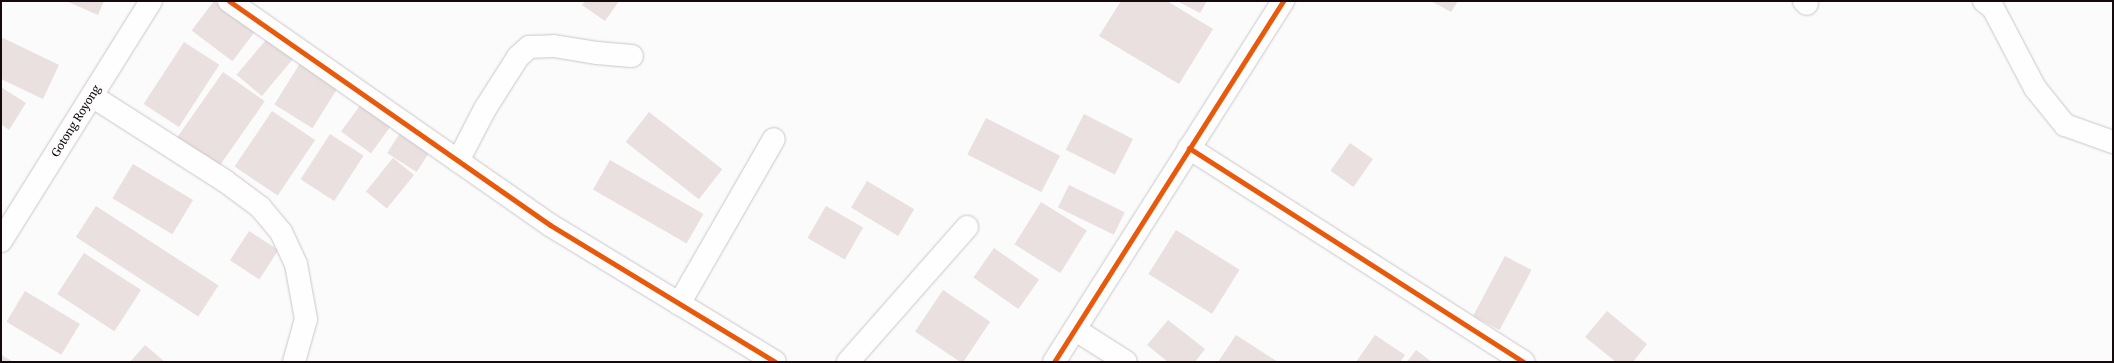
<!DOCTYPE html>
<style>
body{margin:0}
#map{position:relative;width:2114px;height:363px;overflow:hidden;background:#fbfbfb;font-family:Merriweather,serif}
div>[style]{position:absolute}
.building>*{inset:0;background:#e9e0df;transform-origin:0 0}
.roads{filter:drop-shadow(0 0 1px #ccc6c8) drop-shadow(0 0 1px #ccc6c8)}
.minor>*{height:22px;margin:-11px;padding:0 11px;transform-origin:11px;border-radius:11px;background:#fefefe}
.cycleway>*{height:5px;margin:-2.5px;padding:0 2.5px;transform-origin:2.5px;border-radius:2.5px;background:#e8590c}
span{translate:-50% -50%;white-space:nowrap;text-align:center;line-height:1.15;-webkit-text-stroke:3.5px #fbfbfb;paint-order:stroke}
.street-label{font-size:11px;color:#14090c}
.frame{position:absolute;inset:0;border:2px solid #14090c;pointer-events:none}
</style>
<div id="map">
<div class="building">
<i style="clip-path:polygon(66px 1px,104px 1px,98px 15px)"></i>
<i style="left:214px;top:1px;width:51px;height:37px;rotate:37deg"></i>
<i style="clip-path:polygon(585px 1px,619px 1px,605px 21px,582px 5px)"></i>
<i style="clip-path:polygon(1121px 1px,1167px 1px,1213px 29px,1179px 84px,1099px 36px)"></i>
<i style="clip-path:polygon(1177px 1px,1207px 1px,1200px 13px)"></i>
<i style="clip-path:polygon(1431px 1px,1458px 1px,1451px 12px)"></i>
<i style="left:270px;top:35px;width:33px;height:52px;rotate:40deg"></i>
<i style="clip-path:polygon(1px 37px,59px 65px,43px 99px,1px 79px)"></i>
<i style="left:184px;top:42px;width:42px;height:74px;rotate:33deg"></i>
<i style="left:304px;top:57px;width:45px;height:56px;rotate:32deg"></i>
<i style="left:223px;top:72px;width:51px;height:80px;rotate:35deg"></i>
<i style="clip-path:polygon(1px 87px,26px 103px,9px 130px,1px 124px)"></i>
<i style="left:364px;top:100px;width:37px;height:39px;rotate:36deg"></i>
<i style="left:272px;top:111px;width:52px;height:67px;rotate:34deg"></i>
<i style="left:649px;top:112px;width:93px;height:38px;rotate:38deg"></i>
<i style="left:1084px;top:114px;width:55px;height:40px;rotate:27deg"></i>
<i style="left:986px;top:118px;width:83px;height:41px;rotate:27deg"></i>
<i style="left:404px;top:127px;width:35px;height:31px;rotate:33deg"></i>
<i style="left:330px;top:134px;width:40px;height:54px;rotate:33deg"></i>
<i style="left:1350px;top:143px;width:28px;height:34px;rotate:35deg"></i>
<i style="left:393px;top:158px;width:27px;height:43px;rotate:39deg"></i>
<i style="left:610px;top:160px;width:108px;height:34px;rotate:30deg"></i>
<i style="left:133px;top:164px;width:70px;height:40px;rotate:31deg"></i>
<i style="left:867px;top:181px;width:55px;height:31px;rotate:31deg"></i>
<i style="left:1069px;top:185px;width:62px;height:25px;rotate:26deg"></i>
<i style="left:1041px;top:202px;width:54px;height:50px;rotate:32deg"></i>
<i style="left:96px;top:206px;width:146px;height:37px;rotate:33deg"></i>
<i style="left:826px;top:206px;width:43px;height:37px;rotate:30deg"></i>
<i style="left:1176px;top:230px;width:75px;height:52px;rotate:32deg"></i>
<i style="left:249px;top:231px;width:35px;height:35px;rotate:33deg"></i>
<i style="left:994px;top:248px;width:55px;height:36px;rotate:35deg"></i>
<i style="left:84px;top:253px;width:68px;height:49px;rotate:33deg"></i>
<i style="left:1505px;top:256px;width:30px;height:68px;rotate:28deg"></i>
<i style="left:943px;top:290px;width:57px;height:50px;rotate:34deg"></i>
<i style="left:25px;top:291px;width:64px;height:36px;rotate:31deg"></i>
<i style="clip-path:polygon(1607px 311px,1647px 344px,1633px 362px,1616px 362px,1585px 337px)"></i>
<i style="clip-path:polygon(1168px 320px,1205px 349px,1195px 362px,1168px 362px,1147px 345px)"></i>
<i style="clip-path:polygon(1236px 335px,1278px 362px,1218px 362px)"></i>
<i style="clip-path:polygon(1375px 335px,1405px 355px,1400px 362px,1356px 362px)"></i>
<i style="clip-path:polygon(145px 345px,165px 362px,130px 362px)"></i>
<i style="clip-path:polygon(1416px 350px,1432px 362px,1407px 362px)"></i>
<i style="clip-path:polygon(1px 355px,14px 362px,1px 362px)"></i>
</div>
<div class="roads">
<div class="minor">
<i style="left:229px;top:1px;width:391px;rotate:34.9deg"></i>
<i style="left:550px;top:225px;width:263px;rotate:31.3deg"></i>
<i style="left:1804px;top:1px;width:4px;rotate:45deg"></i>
<i style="left:1984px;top:1px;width:11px;rotate:38deg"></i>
<i style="left:1993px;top:8px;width:90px;rotate:62.3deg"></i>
<i style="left:2035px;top:88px;width:48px;rotate:51deg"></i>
<i style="left:2065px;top:125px;width:51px;rotate:19.5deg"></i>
<i style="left:92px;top:96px;width:158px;rotate:32.6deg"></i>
<i style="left:225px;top:181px;width:44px;rotate:36.6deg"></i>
<i style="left:260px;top:207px;width:33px;rotate:50deg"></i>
<i style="left:281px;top:232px;width:35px;rotate:65deg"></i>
<i style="left:296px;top:264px;width:56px;rotate:79.7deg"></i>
<i style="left:306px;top:319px;width:45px;rotate:105.6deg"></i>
<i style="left:1189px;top:148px;width:397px;rotate:32.6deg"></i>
<i style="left:458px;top:161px;width:59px;rotate:-62.6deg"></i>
<i style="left:485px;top:109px;width:62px;rotate:-57.6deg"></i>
<i style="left:518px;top:57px;width:15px;rotate:-42deg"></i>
<i style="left:529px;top:47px;width:25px;rotate:-2deg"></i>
<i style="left:554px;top:46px;width:44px;rotate:9.2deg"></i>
<i style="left:597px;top:53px;width:35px;rotate:5deg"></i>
<i style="left:1px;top:241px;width:283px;rotate:-58deg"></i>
<i style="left:679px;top:304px;width:190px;rotate:-60.1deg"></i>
<i style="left:1076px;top:330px;width:59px;rotate:32.6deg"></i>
<i style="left:848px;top:362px;width:180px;rotate:-48.6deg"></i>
<i style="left:1054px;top:362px;width:428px;rotate:-57.6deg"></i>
</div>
</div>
<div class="cycleway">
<i style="left:229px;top:1px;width:391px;rotate:34.9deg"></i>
<i style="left:550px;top:225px;width:263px;rotate:31.3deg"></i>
<i style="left:1189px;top:148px;width:397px;rotate:32.6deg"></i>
<i style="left:1054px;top:362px;width:428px;rotate:-57.6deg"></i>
</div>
<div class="street-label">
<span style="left:76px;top:121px;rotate:-58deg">Gotong Royong</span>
</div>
<div class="frame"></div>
</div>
